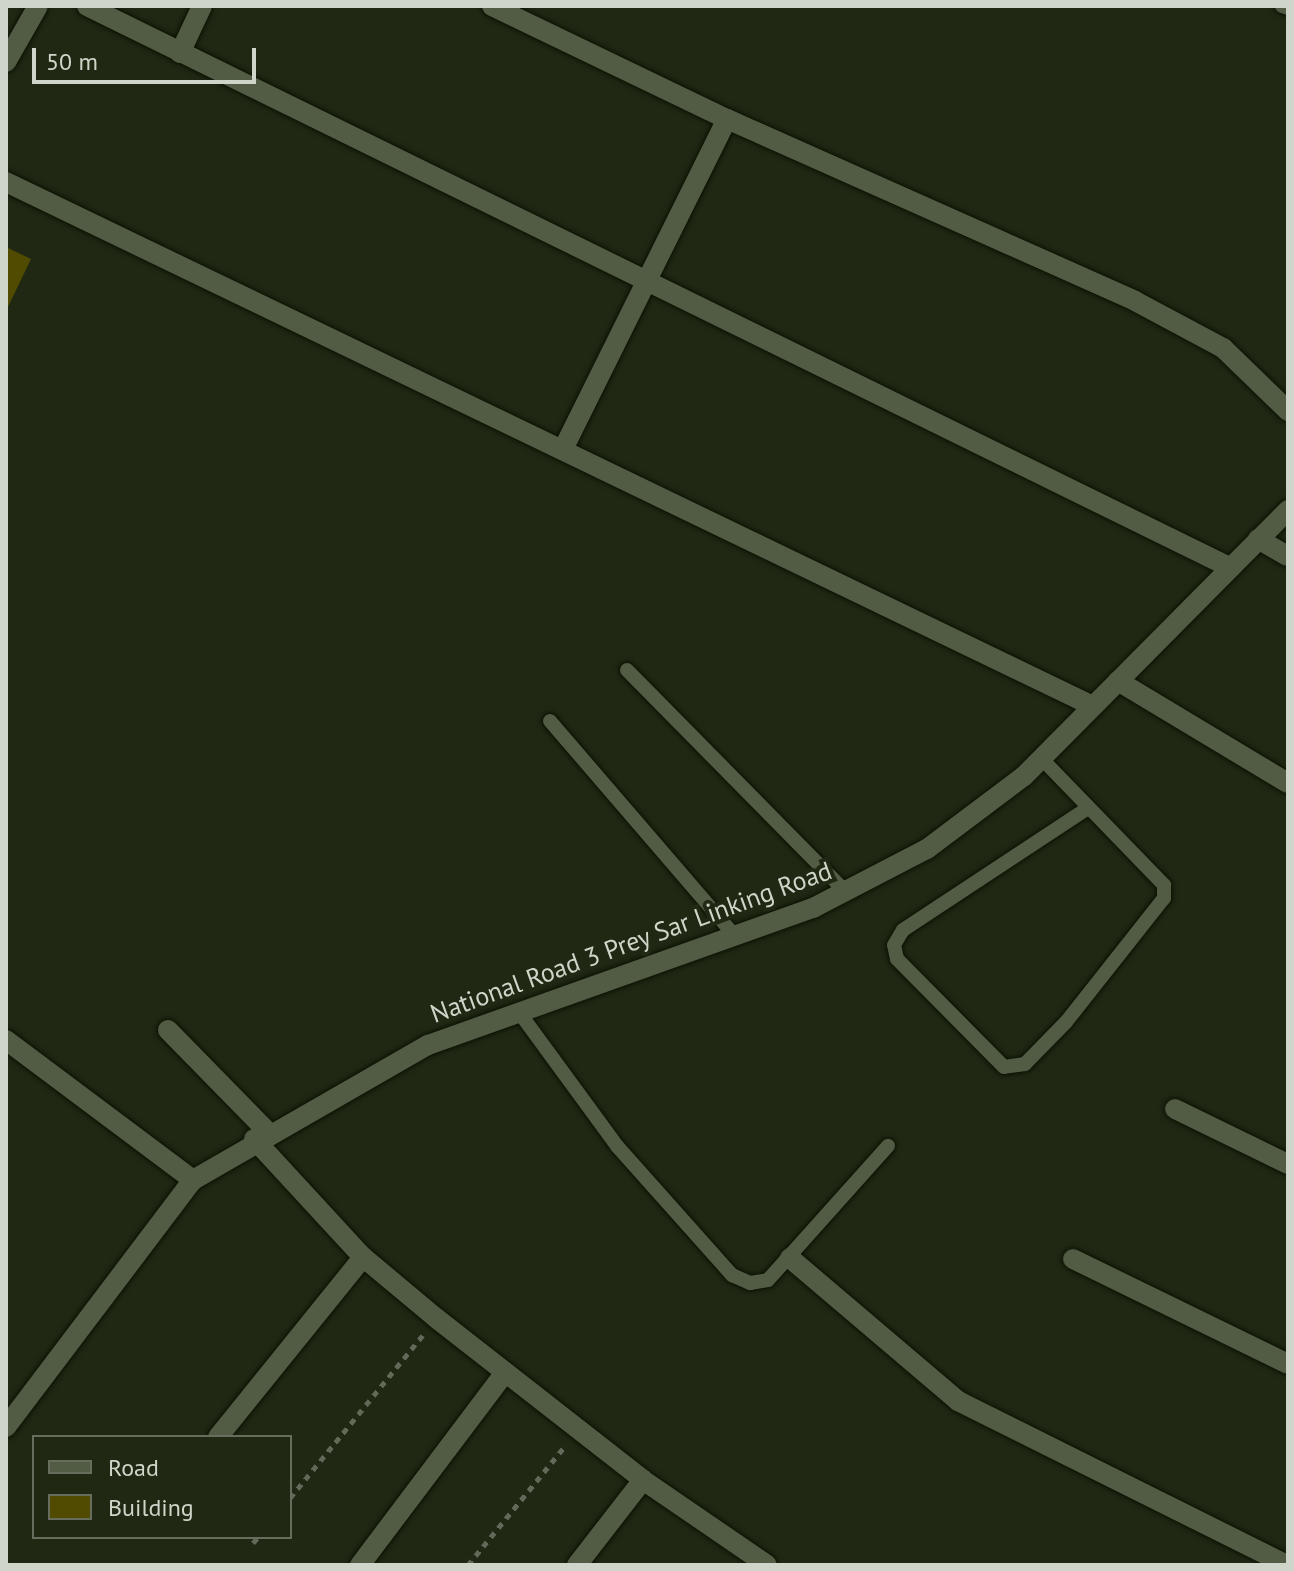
<!DOCTYPE html>
<style>
body{margin:0}
#map{position:relative;width:1294px;height:1571px;overflow:hidden;background:#202814;font-family:"PT Sans",sans-serif}
div>[style]{position:absolute}
.building>*{inset:0;background:#504b00}
.path>*{height:5px;margin-top:-2.5px;transform-origin:0;background:repeating-linear-gradient(90deg,#626958 0 6px,transparent 0 12px)}
.roads{filter:drop-shadow(0 0 2px #0a1101) drop-shadow(0 0 2px #0a1101)}
.lane>*{height:14px;margin:-7px;padding:0 7px;transform-origin:7px;border-radius:7px;background:#525c45}
.street>*{height:20px;margin:-10px;padding:0 10px;transform-origin:10px;border-radius:10px;background:#525c45}
.secondary>*{height:20px;margin:-10px;padding:0 10px;transform-origin:10px;border-radius:10px;background:#525c45}
span{translate:-50% -50%;white-space:nowrap;text-align:center;line-height:1.15;-webkit-text-stroke:8px #202814;paint-order:stroke}
.street-label{font-size:26px;color:#cfd5c8}
.frame{position:absolute;inset:0;border:8px solid #cfd5c8;pointer-events:none}
.legend{position:absolute;left:32px;top:1435px;width:260px;height:104px;box-sizing:border-box;background:#202814;border:2px solid #666d5c;margin:0;padding:10px 14px;list-style:none;font-size:24px;color:#cfd5c8}
.legend li{display:flex;align-items:center;gap:16px;height:40px}
.legend b{width:40px;border:2px solid #666d5c}
.scale{position:absolute;left:32px;top:48px;width:224px;height:36px;box-sizing:border-box;border:4px solid #cfd5c8;border-top:0;padding-left:10px;font-size:24px;line-height:28px;white-space:nowrap;color:#cfd5c8;-webkit-text-stroke:6px #202814;paint-order:stroke}
</style>
<div id="map">
<div class="building">
<i style="clip-path:polygon(6px 247px,31px 259px,6px 311px)"></i>
</div>
<div class="path">
<i style="left:290px;top:1498px;width:210px;rotate:-50.8deg"></i>
<i style="left:253px;top:1543px;width:8px;rotate:-50deg"></i>
<i style="left:468px;top:1565px;width:154px;rotate:-50.8deg"></i>
</div>
<div class="roads">
<div class="lane">
<i style="left:1282px;top:6px;width:6px;rotate:18deg"></i>
<i style="left:627px;top:670px;width:310px;rotate:45.4deg"></i>
<i style="left:550px;top:721px;width:282px;rotate:49.3deg"></i>
<i style="left:1041px;top:758px;width:177px;rotate:45.9deg"></i>
<i style="left:1164px;top:885px;width:13px;rotate:90deg"></i>
<i style="left:1164px;top:898px;width:158px;rotate:128.3deg"></i>
<i style="left:1066px;top:1022px;width:59px;rotate:134.3deg"></i>
<i style="left:1025px;top:1064px;width:21px;rotate:172deg"></i>
<i style="left:1004px;top:1067px;width:152px;rotate:-134.7deg"></i>
<i style="left:897px;top:959px;width:14px;rotate:-102deg"></i>
<i style="left:894px;top:945px;width:17px;rotate:-59deg"></i>
<i style="left:903px;top:930px;width:222px;rotate:-33.4deg"></i>
<i style="left:519px;top:1012px;width:166px;rotate:53.8deg"></i>
<i style="left:617px;top:1146px;width:173px;rotate:48.3deg"></i>
<i style="left:732px;top:1275px;width:20px;rotate:24deg"></i>
<i style="left:750px;top:1283px;width:18px;rotate:-9deg"></i>
<i style="left:768px;top:1280px;width:180px;rotate:-48.2deg"></i>
</div>
<div class="street">
<i style="left:87px;top:6px;width:1272px;rotate:26.16deg"></i>
<i style="left:492px;top:6px;width:261px;rotate:25.7deg"></i>
<i style="left:727px;top:119px;width:369px;rotate:116.4deg"></i>
<i style="left:180px;top:53px;width:52px;rotate:-64.9deg"></i>
<i style="left:6px;top:62px;width:64px;rotate:-60.3deg"></i>
<i style="left:727px;top:119px;width:447px;rotate:24deg"></i>
<i style="left:1135px;top:301px;width:100px;rotate:28.1deg"></i>
<i style="left:1223px;top:348px;width:91px;rotate:44.1deg"></i>
<i style="left:6px;top:182px;width:1207px;rotate:25.74deg"></i>
<i style="left:1258px;top:539px;width:34px;rotate:30deg"></i>
<i style="left:1118px;top:681px;width:198px;rotate:31deg"></i>
<i style="left:168px;top:1030px;width:141px;rotate:45.6deg"></i>
<i style="left:6px;top:1040px;width:234px;rotate:36.8deg"></i>
<i style="left:1175px;top:1109px;width:126px;rotate:26deg"></i>
<i style="left:254px;top:1139px;width:161px;rotate:47.3deg"></i>
<i style="left:363px;top:1257px;width:95px;rotate:39.9deg"></i>
<i style="left:436px;top:1318px;width:263px;rotate:38deg"></i>
<i style="left:643px;top:1480px;width:150px;rotate:34.4deg"></i>
<i style="left:790px;top:1258px;width:221px;rotate:40.4deg"></i>
<i style="left:958px;top:1401px;width:368px;rotate:26.5deg"></i>
<i style="left:1073px;top:1259px;width:239px;rotate:26deg"></i>
<i style="left:218px;top:1437px;width:231px;rotate:-51.1deg"></i>
<i style="left:360px;top:1565px;width:239px;rotate:-53deg"></i>
<i style="left:577px;top:1565px;width:108px;rotate:-52.2deg"></i>
</div>
<div class="secondary">
<i style="left:6px;top:1427px;width:310px;rotate:-52.9deg"></i>
<i style="left:193px;top:1180px;width:271px;rotate:-29.9deg"></i>
<i style="left:428px;top:1045px;width:409px;rotate:-19.6deg"></i>
<i style="left:813px;top:908px;width:128px;rotate:-27.4deg"></i>
<i style="left:927px;top:849px;width:121px;rotate:-37deg"></i>
<i style="left:1024px;top:776px;width:375px;rotate:-45.2deg"></i>
</div>
</div>
<div class="street-label">
<span style="left:631px;top:942px;rotate:-20deg">National Road 3 Prey Sar Linking Road</span>
</div>
<div class="frame"></div>
<ul class="legend">
<li><b style="height:10px;background:#525c45"></b>Road</li>
<li><b style="height:22px;background:#504b00"></b>Building</li>
</ul>
<div class="scale">50 m</div>
</div>
